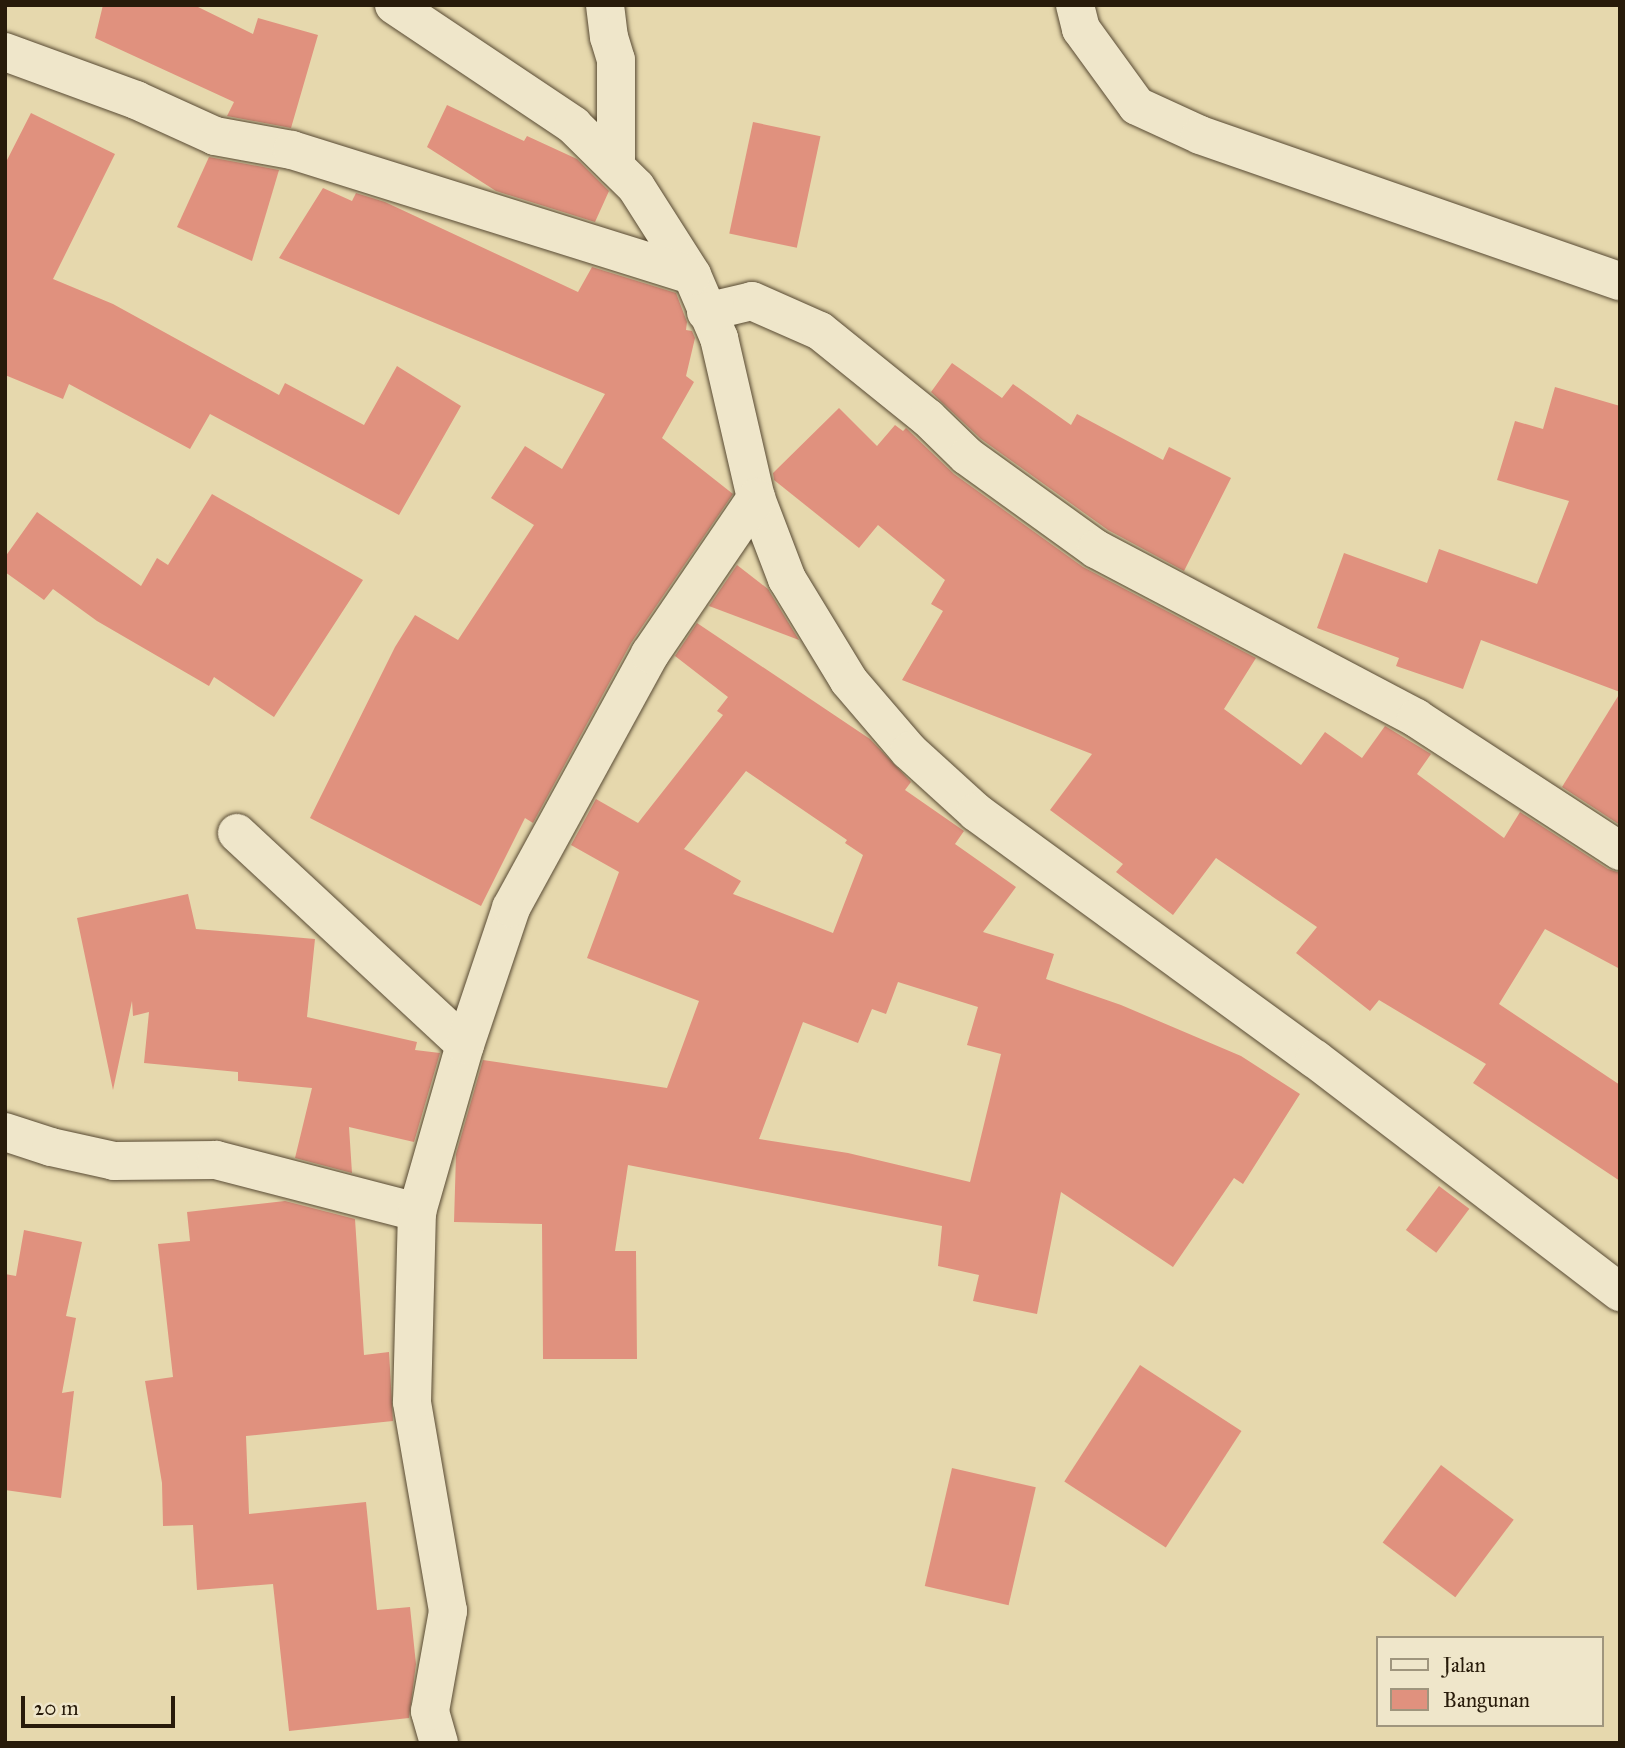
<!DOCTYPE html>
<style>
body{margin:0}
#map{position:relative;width:1625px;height:1748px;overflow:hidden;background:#e6d8ad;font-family:"IM FELL Great Primer",serif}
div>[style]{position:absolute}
.building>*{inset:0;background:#e0917e;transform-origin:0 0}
.roads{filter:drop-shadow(0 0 2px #584a33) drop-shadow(0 0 2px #584a33)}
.minor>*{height:38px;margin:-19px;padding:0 19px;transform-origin:19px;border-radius:19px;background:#efe6ca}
span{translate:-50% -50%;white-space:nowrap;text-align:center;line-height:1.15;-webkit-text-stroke:7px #efe6ca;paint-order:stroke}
.frame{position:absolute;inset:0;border:7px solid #281b0a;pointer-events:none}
.legend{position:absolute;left:1376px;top:1636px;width:228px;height:91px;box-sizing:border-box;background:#efe6ca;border:2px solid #9f957d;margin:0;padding:9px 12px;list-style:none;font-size:21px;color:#281b0a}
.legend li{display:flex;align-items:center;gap:14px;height:35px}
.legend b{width:35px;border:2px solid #9f957d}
.scale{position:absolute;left:21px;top:1696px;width:154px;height:32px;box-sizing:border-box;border:4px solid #281b0a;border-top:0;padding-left:9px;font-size:21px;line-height:24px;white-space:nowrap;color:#281b0a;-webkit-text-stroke:5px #efe6ca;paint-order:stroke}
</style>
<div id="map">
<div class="building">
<i style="clip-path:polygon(103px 5px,194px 5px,253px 34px,258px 18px,318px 35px,291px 128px,227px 116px,234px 102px,95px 38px)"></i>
<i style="clip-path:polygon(447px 105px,524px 141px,527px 136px,577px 159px,609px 191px,595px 222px,496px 191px,427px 147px)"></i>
<i style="clip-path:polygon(31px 113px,115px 154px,53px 279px,113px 304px,279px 395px,285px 383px,364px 425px,397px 366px,461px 406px,399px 515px,210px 414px,190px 449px,69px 384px,63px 399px,5px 375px,5px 164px)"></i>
<i style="left:753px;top:122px;width:69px;height:114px;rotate:12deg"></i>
<i style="clip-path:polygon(209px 157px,279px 170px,252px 261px,177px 227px)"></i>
<i style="clip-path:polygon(323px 188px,352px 201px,356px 193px,385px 202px,578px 292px,592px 267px,676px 293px,687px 322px,686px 330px,692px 331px,695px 338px,686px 376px,694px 382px,662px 438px,733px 494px,631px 643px,533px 823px,525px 818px,481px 906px,310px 818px,395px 647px,415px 615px,458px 640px,534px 525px,491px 498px,525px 446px,562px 469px,605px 394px,279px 258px)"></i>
<i style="clip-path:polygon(952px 363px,1002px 398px,1013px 384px,1071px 425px,1077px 414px,1163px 460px,1169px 447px,1231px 478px,1184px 571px,1108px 530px,981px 439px,931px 392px)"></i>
<i style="clip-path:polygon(1555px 387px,1620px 406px,1620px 692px,1481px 640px,1463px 689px,1396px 666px,1399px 658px,1317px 628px,1344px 553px,1427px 583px,1439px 549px,1537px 584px,1569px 501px,1497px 480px,1515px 421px,1543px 429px)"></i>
<i style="clip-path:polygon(839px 408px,877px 446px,895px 425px,903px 431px,906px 428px,954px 474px,1083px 567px,1256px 658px,1224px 709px,1301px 765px,1325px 732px,1362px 758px,1385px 726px,1431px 754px,1417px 774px,1504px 838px,1520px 812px,1608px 869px,1620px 873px,1620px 969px,1545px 929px,1499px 1004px,1620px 1085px,1620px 1181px,1473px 1083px,1486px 1064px,1379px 1000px,1370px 1011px,1296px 953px,1317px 927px,1216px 858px,1173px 915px,1116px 872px,1123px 864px,1050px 810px,1092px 754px,902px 680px,943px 611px,931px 604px,945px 580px,878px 525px,859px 548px,774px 480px,773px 473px)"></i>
<i style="clip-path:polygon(212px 494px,363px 580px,274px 717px,214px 677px,209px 686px,97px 621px,53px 589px,44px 600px,5px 572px,5px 557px,37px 512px,141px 586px,157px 558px,168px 565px)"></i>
<i style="clip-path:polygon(737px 565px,768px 589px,799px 640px,709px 606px)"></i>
<i style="clip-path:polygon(evenodd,697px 623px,870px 739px,911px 782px,905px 790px,964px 831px,955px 844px,1016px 887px,983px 932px,1054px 954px,1046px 979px,1121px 1005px,1241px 1056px,1300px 1094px,1243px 1184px,1234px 1178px,1173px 1267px,1061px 1192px,1037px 1314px,973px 1301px,979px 1275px,938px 1266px,942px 1226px,628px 1165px,615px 1251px,636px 1251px,637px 1359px,543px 1359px,542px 1224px,454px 1222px,456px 1154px,483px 1060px,667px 1088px,699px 1001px,587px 958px,619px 872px,571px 845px,596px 799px,638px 823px,723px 715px,717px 711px,728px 697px,675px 656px,697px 623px,746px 771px,847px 840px,845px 843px,863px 855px,833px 933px,733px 894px,741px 881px,684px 849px,746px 771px,697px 623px,898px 982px,978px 1007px,967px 1045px,1001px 1054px,970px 1182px,848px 1153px,759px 1139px,803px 1022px,858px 1043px,872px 1009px,886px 1014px,898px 982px)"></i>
<i style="clip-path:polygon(1620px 693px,1620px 825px,1562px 787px)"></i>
<i style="clip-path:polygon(188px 894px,196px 929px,315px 939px,307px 1017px,417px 1042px,415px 1050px,440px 1053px,414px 1142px,349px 1127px,352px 1173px,295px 1158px,312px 1088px,238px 1081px,238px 1072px,144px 1063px,149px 1012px,133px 1016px,132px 1001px,113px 1090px,77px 918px)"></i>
<i style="left:1439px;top:1186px;width:38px;height:55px;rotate:37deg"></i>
<i style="clip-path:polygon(285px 1201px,355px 1219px,364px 1355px,389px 1352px,393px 1421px,246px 1436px,249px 1514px,366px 1502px,377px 1610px,410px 1607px,416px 1664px,409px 1718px,289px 1731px,273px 1584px,197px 1590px,193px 1525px,163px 1526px,162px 1483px,145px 1381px,173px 1377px,158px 1244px,190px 1241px,187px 1212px)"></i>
<i style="clip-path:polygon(24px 1230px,82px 1242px,66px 1316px,76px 1318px,62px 1393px,74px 1391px,61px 1498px,5px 1490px,5px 1274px,16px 1276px)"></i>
<i style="left:1140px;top:1365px;width:121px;height:139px;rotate:33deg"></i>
<i style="left:1441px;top:1465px;width:91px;height:97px;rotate:37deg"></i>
<i style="left:952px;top:1468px;width:86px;height:121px;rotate:13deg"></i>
</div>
<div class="roads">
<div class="minor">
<i style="left:394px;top:5px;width:216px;rotate:33.8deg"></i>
<i style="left:573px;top:125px;width:88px;rotate:44.5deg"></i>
<i style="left:636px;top:187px;width:104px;rotate:57.5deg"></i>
<i style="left:692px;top:275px;width:69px;rotate:66.8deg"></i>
<i style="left:719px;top:338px;width:164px;rotate:77deg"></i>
<i style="left:756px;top:498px;width:87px;rotate:69.1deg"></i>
<i style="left:787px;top:579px;width:119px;rotate:58.7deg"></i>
<i style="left:849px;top:681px;width:92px;rotate:49.4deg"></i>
<i style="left:909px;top:751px;width:91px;rotate:42.3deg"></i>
<i style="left:976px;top:812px;width:419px;rotate:36.1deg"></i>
<i style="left:1315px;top:1059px;width:384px;rotate:37.4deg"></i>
<i style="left:605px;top:5px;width:32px;rotate:83deg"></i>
<i style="left:609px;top:37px;width:24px;rotate:73deg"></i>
<i style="left:616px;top:60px;width:107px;rotate:90deg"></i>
<i style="left:1075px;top:5px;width:25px;rotate:76deg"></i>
<i style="left:1081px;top:29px;width:95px;rotate:54deg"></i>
<i style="left:1137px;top:106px;width:69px;rotate:24.7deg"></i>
<i style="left:1200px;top:135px;width:445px;rotate:19.2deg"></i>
<i style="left:5px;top:52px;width:140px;rotate:20.1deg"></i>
<i style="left:136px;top:100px;width:87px;rotate:24.5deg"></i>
<i style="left:215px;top:136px;width:78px;rotate:10.3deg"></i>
<i style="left:292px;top:150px;width:419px;rotate:17.4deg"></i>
<i style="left:706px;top:312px;width:47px;rotate:-13.4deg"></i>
<i style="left:752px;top:301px;width:74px;rotate:23.8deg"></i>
<i style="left:820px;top:331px;width:139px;rotate:38.9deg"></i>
<i style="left:928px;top:418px;width:54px;rotate:44.3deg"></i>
<i style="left:967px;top:456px;width:159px;rotate:35.8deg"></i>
<i style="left:1096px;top:549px;width:362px;rotate:27.8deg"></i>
<i style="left:1416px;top:718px;width:244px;rotate:33.1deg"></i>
<i style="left:237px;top:833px;width:311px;rotate:42.9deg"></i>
<i style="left:5px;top:1132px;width:48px;rotate:18.1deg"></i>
<i style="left:51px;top:1147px;width:65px;rotate:12.5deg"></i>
<i style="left:114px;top:1161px;width:102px;rotate:-0.6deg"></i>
<i style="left:216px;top:1160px;width:208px;rotate:14.5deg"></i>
<i style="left:439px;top:1743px;width:33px;rotate:-106deg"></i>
<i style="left:430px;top:1711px;width:102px;rotate:-79.8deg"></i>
<i style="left:448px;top:1611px;width:212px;rotate:-99.8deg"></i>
<i style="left:412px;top:1402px;width:190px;rotate:-88.5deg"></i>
<i style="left:417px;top:1212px;width:174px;rotate:-74deg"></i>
<i style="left:465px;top:1045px;width:145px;rotate:-71.4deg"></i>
<i style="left:511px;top:908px;width:290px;rotate:-61.3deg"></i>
<i style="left:650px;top:654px;width:189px;rotate:-55.8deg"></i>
</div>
</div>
<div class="frame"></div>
<ul class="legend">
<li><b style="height:9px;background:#efe6ca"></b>Jalan</li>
<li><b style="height:19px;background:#e0917e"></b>Bangunan</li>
</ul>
<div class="scale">20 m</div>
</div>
